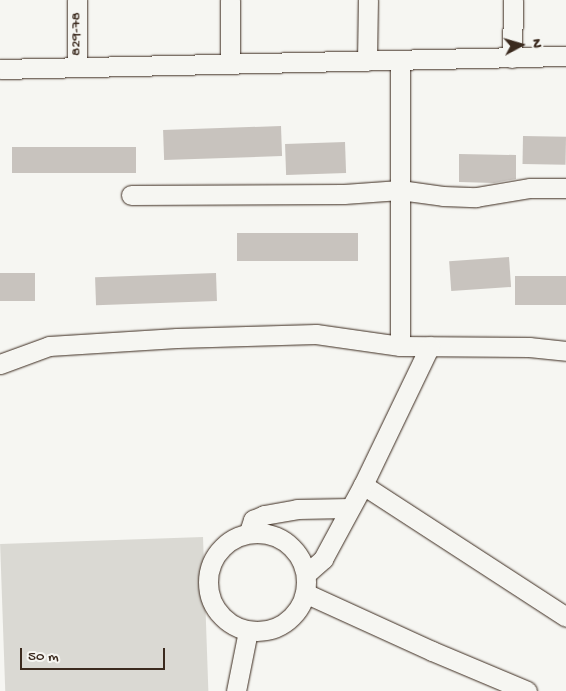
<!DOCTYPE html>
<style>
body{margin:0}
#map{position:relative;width:566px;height:691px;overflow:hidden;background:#f6f6f2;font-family:"Gochi Hand",sans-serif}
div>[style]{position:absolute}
.green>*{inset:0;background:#dad9d3;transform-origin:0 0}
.building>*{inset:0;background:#c8c3be;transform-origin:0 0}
.roads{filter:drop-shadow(0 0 1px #3b2a1e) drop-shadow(0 0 1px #3b2a1e)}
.street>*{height:19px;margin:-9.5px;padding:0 9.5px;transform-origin:9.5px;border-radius:9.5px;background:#f6f6f2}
.street>.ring{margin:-9.5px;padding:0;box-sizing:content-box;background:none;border:19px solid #f6f6f2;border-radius:50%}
span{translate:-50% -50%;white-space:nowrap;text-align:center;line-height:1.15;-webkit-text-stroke:4px #f6f6f2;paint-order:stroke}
.street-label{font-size:15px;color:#3b2a1e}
.north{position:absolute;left:496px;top:20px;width:50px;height:50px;-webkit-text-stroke:4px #f6f6f2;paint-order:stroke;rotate:84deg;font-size:14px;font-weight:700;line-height:20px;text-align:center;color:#3b2a1e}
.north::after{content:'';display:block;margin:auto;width:18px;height:22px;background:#3b2a1e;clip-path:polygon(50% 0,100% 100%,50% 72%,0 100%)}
.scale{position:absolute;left:20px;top:648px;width:145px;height:22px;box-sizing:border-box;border:2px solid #3b2a1e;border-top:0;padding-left:6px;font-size:15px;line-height:18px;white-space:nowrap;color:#3b2a1e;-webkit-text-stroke:4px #f6f6f2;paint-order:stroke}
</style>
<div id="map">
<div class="green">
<i style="left:203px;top:537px;width:154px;height:203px;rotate:88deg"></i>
</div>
<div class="building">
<i style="left:281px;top:126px;width:30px;height:118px;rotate:88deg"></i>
<i style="left:523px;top:136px;width:43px;height:28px;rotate:1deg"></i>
<i style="left:345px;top:142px;width:31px;height:60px;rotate:88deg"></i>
<i style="left:136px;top:147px;width:26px;height:124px;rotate:90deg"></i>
<i style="clip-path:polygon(459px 154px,516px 155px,516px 179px,494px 183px,459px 182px)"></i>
<i style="left:358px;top:233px;width:28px;height:121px;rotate:90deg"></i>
<i style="left:509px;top:257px;width:30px;height:60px;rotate:86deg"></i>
<i style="left:35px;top:273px;width:28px;height:35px;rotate:90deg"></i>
<i style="left:216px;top:273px;width:28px;height:121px;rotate:88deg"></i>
<i style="left:566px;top:276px;width:29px;height:51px;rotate:90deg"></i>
</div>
<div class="roads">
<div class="street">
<i style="left:77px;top:0;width:67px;rotate:90deg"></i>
<i style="left:230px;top:0;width:64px;rotate:90deg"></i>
<i style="left:512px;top:58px;width:58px;rotate:-89deg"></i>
<i style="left:400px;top:60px;width:286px;rotate:90deg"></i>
<i style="left:367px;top:61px;width:61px;rotate:-89.1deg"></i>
<i style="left:0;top:69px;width:566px;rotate:-1.32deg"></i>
<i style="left:131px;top:195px;width:213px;rotate:-0.3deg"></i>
<i style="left:344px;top:194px;width:56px;rotate:-4.1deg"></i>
<i style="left:400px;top:190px;width:43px;rotate:7.9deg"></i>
<i style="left:443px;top:196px;width:33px;rotate:2deg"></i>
<i style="left:476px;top:197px;width:55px;rotate:-9.5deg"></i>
<i style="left:530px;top:188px;width:36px"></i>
<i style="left:0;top:364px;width:52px;rotate:-20.2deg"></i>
<i style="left:49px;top:346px;width:128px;rotate:-3.6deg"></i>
<i style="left:177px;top:338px;width:139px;rotate:-1.6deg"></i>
<i style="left:316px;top:334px;width:85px;rotate:8.1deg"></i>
<i style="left:400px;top:346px;width:129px;rotate:0.4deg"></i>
<i style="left:529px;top:347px;width:37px;rotate:6deg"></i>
<i style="left:363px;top:485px;width:242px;rotate:33deg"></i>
<i style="left:249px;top:532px;width:13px;rotate:-72deg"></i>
<i style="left:253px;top:520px;width:12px;rotate:-24deg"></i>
<i style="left:264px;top:515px;width:34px;rotate:-10deg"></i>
<i style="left:297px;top:509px;width:53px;rotate:-1.1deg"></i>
<i class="ring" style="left:208px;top:533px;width:79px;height:79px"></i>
<i style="left:306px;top:574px;width:23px;rotate:-41deg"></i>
<i style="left:323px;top:559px;width:84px;rotate:-61.6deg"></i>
<i style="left:363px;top:485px;width:154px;rotate:-64.3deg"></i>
<i style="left:305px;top:593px;width:140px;rotate:24.5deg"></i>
<i style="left:432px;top:651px;width:103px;rotate:22.8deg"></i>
<i style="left:236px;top:691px;width:61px;rotate:-78.7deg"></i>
</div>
</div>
<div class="street-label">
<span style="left:77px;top:34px;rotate:-90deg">829-78</span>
</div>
<div class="north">N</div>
<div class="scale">50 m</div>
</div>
